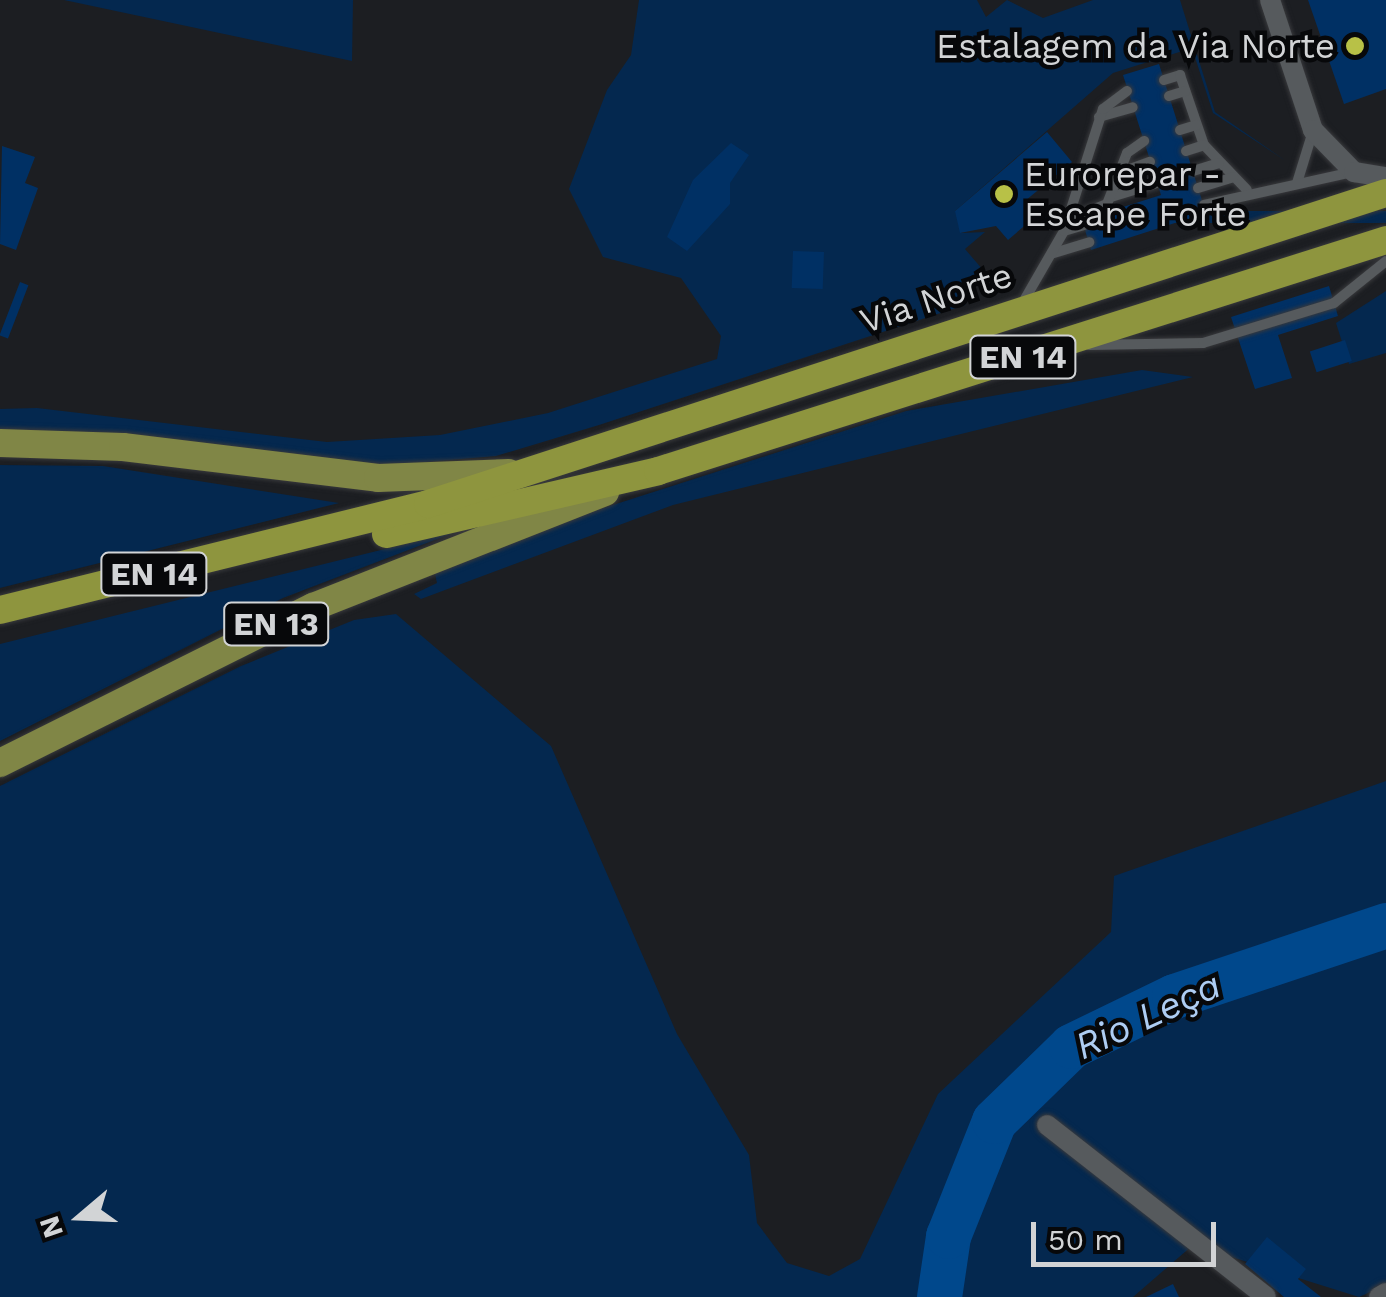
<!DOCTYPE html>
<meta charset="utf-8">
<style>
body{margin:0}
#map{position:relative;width:1386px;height:1297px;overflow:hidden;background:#1c1e22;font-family:"Work Sans",sans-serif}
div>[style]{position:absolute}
.green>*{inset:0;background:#04284f;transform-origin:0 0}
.river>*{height:45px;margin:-22.5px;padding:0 22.5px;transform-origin:22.5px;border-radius:22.5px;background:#00488c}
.building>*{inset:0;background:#003064;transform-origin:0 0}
.roads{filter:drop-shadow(0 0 2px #38393c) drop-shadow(0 0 2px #38393c)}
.service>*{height:10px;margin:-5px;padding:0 5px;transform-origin:5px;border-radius:5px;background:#565a5d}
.minor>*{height:20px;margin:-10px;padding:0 10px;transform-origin:10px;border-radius:10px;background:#565a5d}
.primary>*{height:28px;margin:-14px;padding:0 14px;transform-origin:14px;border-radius:14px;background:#808646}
.trunk>*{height:28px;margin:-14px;padding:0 14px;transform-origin:14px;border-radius:14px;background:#8e953e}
.dots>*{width:28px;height:28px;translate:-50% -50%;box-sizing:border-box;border:5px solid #07080a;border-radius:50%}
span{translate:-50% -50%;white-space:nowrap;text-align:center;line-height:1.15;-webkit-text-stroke:9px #07080a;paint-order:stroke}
.shield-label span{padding:2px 8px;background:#07080a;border:2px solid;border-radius:8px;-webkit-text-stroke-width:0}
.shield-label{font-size:32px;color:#d2d4d6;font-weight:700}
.poi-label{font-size:35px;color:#d2d4d6}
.right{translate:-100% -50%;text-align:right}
.left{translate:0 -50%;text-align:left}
.street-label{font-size:35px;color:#d2d4d6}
.water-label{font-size:38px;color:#aecdf3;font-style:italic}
.north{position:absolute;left:30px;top:1167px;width:100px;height:100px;-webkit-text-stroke:8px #07080a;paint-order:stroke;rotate:251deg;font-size:28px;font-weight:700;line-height:40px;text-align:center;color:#d2d4d6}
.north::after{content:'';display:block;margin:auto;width:35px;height:45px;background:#d2d4d6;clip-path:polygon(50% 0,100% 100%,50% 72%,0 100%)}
.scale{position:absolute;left:1031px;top:1222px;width:185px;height:45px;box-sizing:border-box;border:5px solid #d2d4d6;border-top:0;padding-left:12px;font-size:30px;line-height:35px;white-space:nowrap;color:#d2d4d6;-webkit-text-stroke:8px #07080a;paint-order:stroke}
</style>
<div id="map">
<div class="green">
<i style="clip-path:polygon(64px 0,353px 0,352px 61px)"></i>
<i style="clip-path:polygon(639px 0,977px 0,986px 17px,1007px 0,1043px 18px,1093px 0,1180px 0,1215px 112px,1286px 161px,1213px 113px,1192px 48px,1113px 73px,955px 211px,961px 233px,985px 232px,965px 249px,983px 270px,965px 305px,599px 425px,496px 456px,380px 466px,0 435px,0 409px,37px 408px,327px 442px,440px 435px,548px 413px,717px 359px,721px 336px,681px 278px,603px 257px,569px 189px,607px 90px,631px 55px)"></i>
<i style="left:1386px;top:211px;width:12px;height:620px;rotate:90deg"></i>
<i style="clip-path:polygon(1386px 291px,1386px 353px,1349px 364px,1336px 323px)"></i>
<i style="clip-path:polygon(1142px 370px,1193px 377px,673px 505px,421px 599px,414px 594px,437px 583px,434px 569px,507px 539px,906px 411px)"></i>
<i style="clip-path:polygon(0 465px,103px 466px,339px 503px,0 588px)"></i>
<i style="clip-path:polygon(458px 531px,283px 598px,0 741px,0 644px)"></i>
<i style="clip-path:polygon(396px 614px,551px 746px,677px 1034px,749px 1155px,757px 1223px,787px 1263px,829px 1276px,860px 1259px,938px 1094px,1111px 932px,1114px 876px,1386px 781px,1386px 1285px,1359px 1297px,1193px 1245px,1133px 1297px,0 1297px,0 786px,241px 666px,354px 620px)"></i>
</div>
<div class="river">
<i style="left:939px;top:1297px;width:62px;rotate:-81.6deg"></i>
<i style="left:948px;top:1236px;width:124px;rotate:-68.2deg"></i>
<i style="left:994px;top:1121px;width:107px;rotate:-44.2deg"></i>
<i style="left:1071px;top:1046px;width:114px;rotate:-25.9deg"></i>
<i style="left:1174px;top:996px;width:224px;rotate:-18.5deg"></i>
</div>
<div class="building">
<i style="clip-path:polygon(1308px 0,1386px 0,1386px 89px,1344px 104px)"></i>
<i style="clip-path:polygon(1159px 64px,1206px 213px,1091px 250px,1082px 220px,1161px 195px,1123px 75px)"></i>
<i style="clip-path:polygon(1047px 132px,1072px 162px,1025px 201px,1037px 215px,1008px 240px,996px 226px,960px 233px,955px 211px)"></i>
<i style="clip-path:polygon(731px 143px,749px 155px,730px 183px,730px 204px,687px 251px,667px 237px,693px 180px)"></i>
<i style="clip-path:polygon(2px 146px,35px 157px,25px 183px,38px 188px,16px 250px,0 244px)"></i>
<i style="left:793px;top:251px;width:31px;height:37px;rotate:2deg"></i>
<i style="left:20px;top:282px;width:9px;height:57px;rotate:21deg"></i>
<i style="clip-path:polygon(1329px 286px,1338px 316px,1278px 335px,1292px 378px,1255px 389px,1231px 317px)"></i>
<i style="left:1345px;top:340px;width:22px;height:37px;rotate:72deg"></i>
<i style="clip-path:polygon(1267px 1237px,1306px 1269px,1298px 1279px,1321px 1297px,1284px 1297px,1245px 1264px)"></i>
<i style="clip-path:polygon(1173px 1284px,1179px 1297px,1146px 1297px)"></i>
</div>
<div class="roads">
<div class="service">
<i style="left:1164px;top:80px;width:17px;rotate:-17deg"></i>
<i style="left:1180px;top:75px;width:74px;rotate:71.1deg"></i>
<i style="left:1204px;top:145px;width:62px;rotate:46.3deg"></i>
<i style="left:1169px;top:96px;width:17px;rotate:-17deg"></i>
<i style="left:1099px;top:117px;width:35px;rotate:-16deg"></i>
<i style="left:1180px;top:130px;width:17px;rotate:-17deg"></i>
<i style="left:1186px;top:151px;width:19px;rotate:-18deg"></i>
<i style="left:1193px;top:171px;width:27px;rotate:-17deg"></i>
<i style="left:1119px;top:173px;width:33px;rotate:-20deg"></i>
<i style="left:1297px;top:183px;width:54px;rotate:-72.9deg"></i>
<i style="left:1198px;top:188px;width:37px;rotate:-17deg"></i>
<i style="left:1111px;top:197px;width:48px;rotate:-16.9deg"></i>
<i style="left:1204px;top:205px;width:153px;rotate:-12.5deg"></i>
<i style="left:1069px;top:219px;width:41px;rotate:-21.5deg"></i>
<i style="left:1107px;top:204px;width:55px;rotate:-68.6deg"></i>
<i style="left:1127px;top:153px;width:21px;rotate:-35deg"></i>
<i style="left:1064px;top:231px;width:21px;rotate:-17deg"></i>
<i style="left:1054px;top:253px;width:37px;rotate:-17deg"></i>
<i style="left:1022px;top:304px;width:84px;rotate:-60.1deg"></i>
<i style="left:1064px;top:231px;width:128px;rotate:-72.3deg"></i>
<i style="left:1103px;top:109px;width:30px;rotate:-37deg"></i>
<i style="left:1089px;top:345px;width:114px;rotate:-1deg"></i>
<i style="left:1203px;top:343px;width:137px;rotate:-17deg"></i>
<i style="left:1334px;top:303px;width:67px;rotate:-38.9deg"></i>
</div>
<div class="minor">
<i style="left:1270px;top:0;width:137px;rotate:71.7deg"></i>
<i style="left:1313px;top:130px;width:59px;rotate:45.7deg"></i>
<i style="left:1354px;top:172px;width:32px;rotate:9deg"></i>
<i style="left:1047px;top:1125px;width:278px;rotate:38.1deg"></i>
<i style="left:1379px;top:1297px;width:8px;rotate:-30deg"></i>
</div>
<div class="primary">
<i style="left:0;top:443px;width:123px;rotate:1.9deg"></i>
<i style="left:123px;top:447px;width:257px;rotate:6.9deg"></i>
<i style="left:378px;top:478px;width:131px;rotate:-2.2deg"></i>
<i style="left:0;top:763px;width:350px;rotate:-26.5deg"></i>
<i style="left:313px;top:607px;width:314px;rotate:-21.5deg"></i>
</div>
<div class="trunk">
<i style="left:386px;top:534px;width:279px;rotate:-13deg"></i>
<i style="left:658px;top:471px;width:764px;rotate:-17.6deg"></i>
<i style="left:0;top:610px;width:441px;rotate:-13.9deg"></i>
<i style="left:428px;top:504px;width:1007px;rotate:-17.99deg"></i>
</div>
</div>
<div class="dots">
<i style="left:1355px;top:46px;background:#b8c147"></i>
<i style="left:1004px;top:194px;background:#b8c147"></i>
</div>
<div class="shield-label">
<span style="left:1023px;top:357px">EN 14</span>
<span style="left:154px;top:574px">EN 14</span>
<span style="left:276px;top:624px">EN 13</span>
</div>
<div class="poi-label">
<span class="right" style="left:1335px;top:46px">Estalagem da Via Norte</span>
<span class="left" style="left:1024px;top:194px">Eurorepar -<br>Escape Forte</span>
</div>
<div class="street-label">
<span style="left:936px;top:298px;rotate:-18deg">Via Norte</span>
</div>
<div class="water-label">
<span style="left:1148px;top:1016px;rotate:-25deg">Rio Leça</span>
</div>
<div class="north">N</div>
<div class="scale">50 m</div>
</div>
